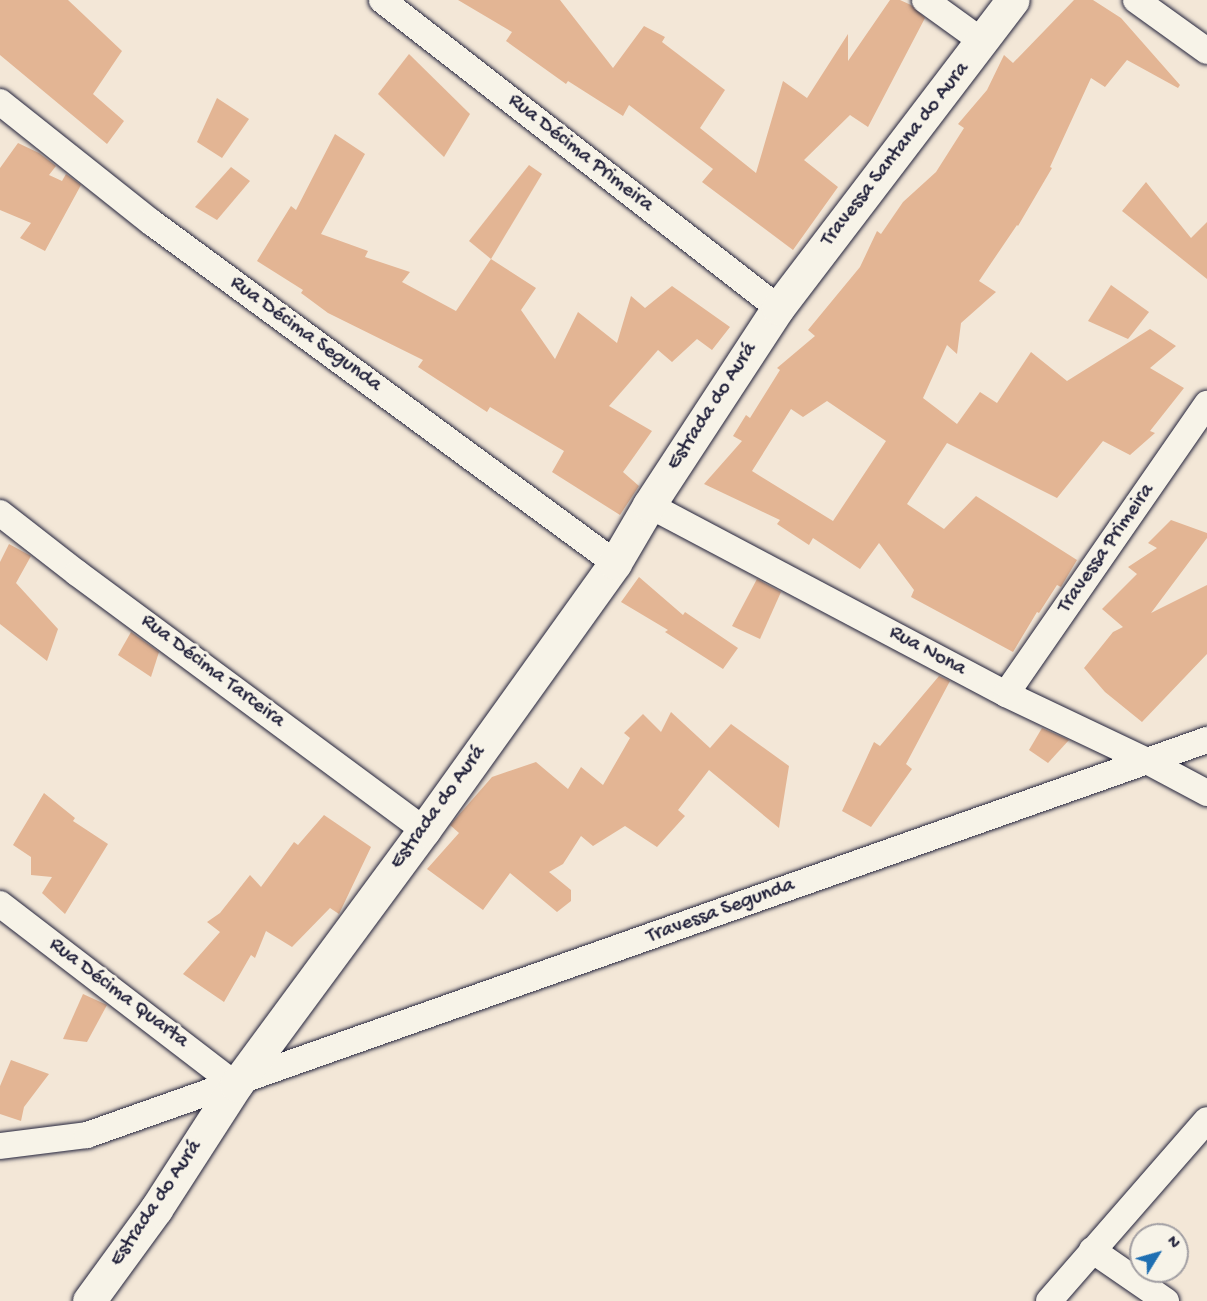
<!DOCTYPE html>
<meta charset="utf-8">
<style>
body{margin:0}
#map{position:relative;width:1207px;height:1301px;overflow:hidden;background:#f3e7d7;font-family:"Gochi Hand",sans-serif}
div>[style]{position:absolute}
.building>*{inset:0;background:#e3b594}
.roads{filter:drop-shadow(0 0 2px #22223b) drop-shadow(0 0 2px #22223b)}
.minor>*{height:26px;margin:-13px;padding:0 13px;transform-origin:13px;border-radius:13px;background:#f7f3e8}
.tertiary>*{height:33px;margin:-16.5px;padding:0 16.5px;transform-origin:16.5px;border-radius:16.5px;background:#f7f3e8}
span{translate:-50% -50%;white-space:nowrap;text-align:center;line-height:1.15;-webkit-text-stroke:6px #f7f3e8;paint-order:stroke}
.street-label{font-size:21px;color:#22223b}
.north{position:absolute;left:1129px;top:1223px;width:60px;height:60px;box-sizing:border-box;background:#f7f3e8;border:2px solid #a29fa3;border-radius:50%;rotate:53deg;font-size:16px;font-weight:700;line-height:24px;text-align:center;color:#22223b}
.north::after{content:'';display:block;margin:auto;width:21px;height:27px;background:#1f6fb2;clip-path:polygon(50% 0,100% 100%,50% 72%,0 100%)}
</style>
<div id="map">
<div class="building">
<i style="clip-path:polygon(0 0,68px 0,122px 51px,93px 94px,124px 121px,107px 144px,0 55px)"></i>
<i style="clip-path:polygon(458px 0,560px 0,613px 68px,644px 26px,665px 37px,662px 42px,725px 90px,700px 128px,756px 173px,783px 81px,807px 98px,848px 34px,848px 61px,890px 0,900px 0,911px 5px,925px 18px,868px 127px,850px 115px,804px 160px,838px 187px,793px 250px,702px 182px,713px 169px,629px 105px,623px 116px,568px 81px,566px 84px,506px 41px,512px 32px)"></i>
<i style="clip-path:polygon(evenodd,1074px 0,1093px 0,1121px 18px,1180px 85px,1178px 88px,1127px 60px,1105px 87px,1091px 78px,1050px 167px,1052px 168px,1018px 226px,1017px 225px,979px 281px,996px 292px,961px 323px,957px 354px,947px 345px,923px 398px,957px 424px,980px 392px,997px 403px,1031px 352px,1067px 381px,1150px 329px,1176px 346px,1150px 368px,1184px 388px,1150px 431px,1155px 433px,1130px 455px,1103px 441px,1057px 498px,947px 443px,907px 504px,944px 529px,976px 496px,1077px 560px,1061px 587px,1057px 585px,1039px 613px,1037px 612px,1013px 652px,911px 597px,914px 590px,879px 543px,860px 569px,813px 538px,809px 545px,777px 524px,780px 520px,704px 484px,742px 441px,733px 436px,746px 415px,750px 418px,780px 370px,777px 368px,815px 336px,808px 330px,860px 267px,877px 231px,881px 234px,903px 202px,936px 172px,964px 128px,958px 124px,987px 90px,1004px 55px,1013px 63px,1074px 0,827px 401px,886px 441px,833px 521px,752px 471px,791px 409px,803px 417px,827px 401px)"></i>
<i style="clip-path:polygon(409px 54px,470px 114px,444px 157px,378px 94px)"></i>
<i style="clip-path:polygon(217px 98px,249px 119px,222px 158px,197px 142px)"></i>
<i style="clip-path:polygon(335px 134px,365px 154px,321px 234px,368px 251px,365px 257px,410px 272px,402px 282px,456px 311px,491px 259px,536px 288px,521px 310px,555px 359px,578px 312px,617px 343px,631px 296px,645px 308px,672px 286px,730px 327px,712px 350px,697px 339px,672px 362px,658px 350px,609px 406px,652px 431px,623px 472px,639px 486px,620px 515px,552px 472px,564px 451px,490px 407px,487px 412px,418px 367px,423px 360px,328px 313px,301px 293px,303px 290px,257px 261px,291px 206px,296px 210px)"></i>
<i style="clip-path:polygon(18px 143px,39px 153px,56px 166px,49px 175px,62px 181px,66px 174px,81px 185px,45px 251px,20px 238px,31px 223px,0 210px,0 168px)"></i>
<i style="clip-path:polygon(529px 165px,542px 174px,491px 259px,469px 241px)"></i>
<i style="clip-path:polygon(231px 167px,250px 181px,217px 220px,195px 207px)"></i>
<i style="clip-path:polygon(1146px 182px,1191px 238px,1207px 222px,1207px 279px,1122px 211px)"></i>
<i style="clip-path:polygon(1111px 285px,1149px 312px,1128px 339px,1088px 321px)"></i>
<i style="clip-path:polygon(1171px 520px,1207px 533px,1207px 538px,1151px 613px,1207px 585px,1207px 654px,1142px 722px,1105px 692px,1084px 668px,1113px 632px,1123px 627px,1102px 609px,1137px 574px,1128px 567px,1157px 548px,1148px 543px)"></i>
<i style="clip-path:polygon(9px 544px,31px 556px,16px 583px,58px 629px,47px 661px,0 624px,0 562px)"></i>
<i style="clip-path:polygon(639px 577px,683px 615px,685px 612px,738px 648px,723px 669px,665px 632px,668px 630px,621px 602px)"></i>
<i style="clip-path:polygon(757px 579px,781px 592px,760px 639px,732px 626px)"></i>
<i style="clip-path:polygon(131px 632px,159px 652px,151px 677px,118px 655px)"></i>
<i style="clip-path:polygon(939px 676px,950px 681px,906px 764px,912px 769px,871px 827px,842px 811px,874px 742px,880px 746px)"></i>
<i style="clip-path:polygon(671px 712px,710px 748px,731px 724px,789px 766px,779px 828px,709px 770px,678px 810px,685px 816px,657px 847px,625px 826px,593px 846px,581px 836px,563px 864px,549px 872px,571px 890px,571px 901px,557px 912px,510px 873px,483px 910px,427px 869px,459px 833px,450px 825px,492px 777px,536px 762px,568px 789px,581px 767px,603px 785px,630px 738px,624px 733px,643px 714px,661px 732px)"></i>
<i style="clip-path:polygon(1042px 728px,1069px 740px,1048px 763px,1029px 750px)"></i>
<i style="clip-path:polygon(44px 793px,75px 818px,73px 821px,108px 844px,65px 914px,42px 893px,52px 877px,31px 875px,31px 857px,13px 845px)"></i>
<i style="clip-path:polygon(324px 815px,371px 847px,339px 914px,330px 908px,292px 947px,266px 931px,255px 958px,251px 955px,224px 1002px,183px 974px,220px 932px,207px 922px,220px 913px,250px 875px,261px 887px,294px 842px,298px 845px)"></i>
<i style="clip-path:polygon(83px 994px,107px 1005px,87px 1042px,63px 1039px)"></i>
<i style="clip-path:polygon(11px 1060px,49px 1074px,24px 1107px,21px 1121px,0 1114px,0 1086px)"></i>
</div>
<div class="roads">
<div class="minor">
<i style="left:382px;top:0;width:502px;rotate:37.87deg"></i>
<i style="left:925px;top:0;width:72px;rotate:35.9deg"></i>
<i style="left:1136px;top:0;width:87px;rotate:35.7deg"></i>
<i style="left:0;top:102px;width:193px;rotate:38.5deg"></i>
<i style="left:151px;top:222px;width:576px;rotate:36.31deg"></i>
<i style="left:649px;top:505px;width:404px;rotate:27.9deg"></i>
<i style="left:1006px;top:694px;width:156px;rotate:25.4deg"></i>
<i style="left:1147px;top:761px;width:68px;rotate:28.1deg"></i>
<i style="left:0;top:513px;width:98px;rotate:37.9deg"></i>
<i style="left:77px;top:573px;width:432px;rotate:36.5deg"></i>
<i style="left:1006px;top:694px;width:353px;rotate:-55.3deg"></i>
<i style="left:0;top:904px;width:297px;rotate:37.5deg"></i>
<i style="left:0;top:1146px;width:88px;rotate:-7.2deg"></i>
<i style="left:87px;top:1135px;width:1188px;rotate:-19.43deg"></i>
<i style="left:1092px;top:1250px;width:90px;rotate:34.6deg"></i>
<i style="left:1049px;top:1301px;width:240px;rotate:-48.9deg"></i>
</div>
<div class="tertiary">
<i style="left:89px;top:1301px;width:114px;rotate:-53.9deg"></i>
<i style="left:156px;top:1209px;width:148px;rotate:-57.2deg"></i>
<i style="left:236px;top:1085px;width:317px;rotate:-53.6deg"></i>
<i style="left:424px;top:830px;width:328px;rotate:-54.4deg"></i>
<i style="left:615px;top:563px;width:67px;rotate:-59.6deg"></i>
<i style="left:649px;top:505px;width:235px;rotate:-56.8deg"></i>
<i style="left:778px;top:308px;width:387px;rotate:-52.7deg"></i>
</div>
</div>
<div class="street-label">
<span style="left:580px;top:154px;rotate:38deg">Rua Décima Primeira</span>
<span style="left:896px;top:155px;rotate:-52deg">Travessa Santana do Aura</span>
<span style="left:305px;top:335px;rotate:36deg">Rua Décima Segunda</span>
<span style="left:713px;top:407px;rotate:-57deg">Estrada do Aurá</span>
<span style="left:1107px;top:549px;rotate:-55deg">Travessa Primeira</span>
<span style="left:927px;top:652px;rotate:28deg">Rua Nona</span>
<span style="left:212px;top:672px;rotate:37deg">Rua Décima Tarceira</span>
<span style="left:439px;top:808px;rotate:-54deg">Estrada do Aurá</span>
<span style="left:721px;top:912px;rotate:-20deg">Travessa Segunda</span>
<span style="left:118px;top:994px;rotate:37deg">Rua Décima Quarta</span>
<span style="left:157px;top:1204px;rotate:-56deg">Estrada do Aurá</span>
</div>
<div class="north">N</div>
</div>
